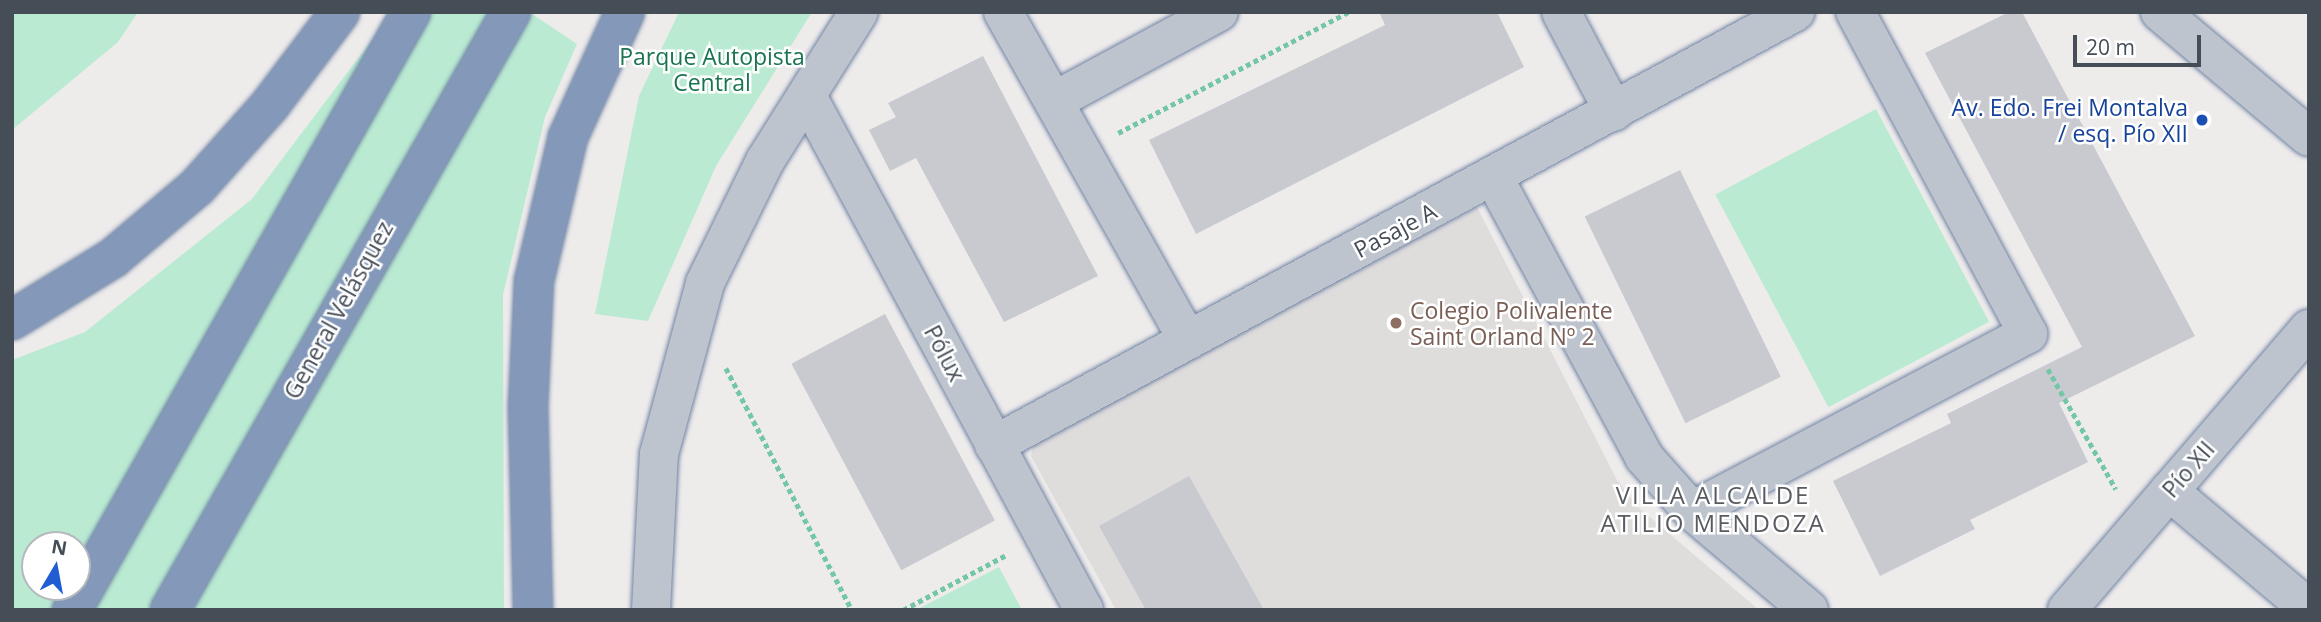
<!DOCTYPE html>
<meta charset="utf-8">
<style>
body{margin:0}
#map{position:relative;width:2321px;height:622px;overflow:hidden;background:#eeebeb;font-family:"Open Sans",sans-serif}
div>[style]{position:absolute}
.education>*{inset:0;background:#dfdcdc}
.green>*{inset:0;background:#baebd2;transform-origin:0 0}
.building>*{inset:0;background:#c8cad0;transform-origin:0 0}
.path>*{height:4.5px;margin-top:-2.25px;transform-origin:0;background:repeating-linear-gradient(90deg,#74c7a6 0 5px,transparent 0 8.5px)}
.roads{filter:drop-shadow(0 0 2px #7084a4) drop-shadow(0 0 2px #7084a4)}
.minor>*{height:38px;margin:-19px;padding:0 19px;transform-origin:19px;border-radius:19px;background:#bdc4cd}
.highway>*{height:38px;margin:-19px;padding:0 19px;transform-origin:19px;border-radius:19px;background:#8499b9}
.dots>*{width:19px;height:19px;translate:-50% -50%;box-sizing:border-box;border:4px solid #fff;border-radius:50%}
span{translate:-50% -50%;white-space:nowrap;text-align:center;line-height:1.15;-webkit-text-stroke:5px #fff;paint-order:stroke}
.park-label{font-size:23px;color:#1a7450}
.transit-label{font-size:23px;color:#164399}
.right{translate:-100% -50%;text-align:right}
.street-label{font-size:23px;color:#454d57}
.education-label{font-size:23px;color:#785e54}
.left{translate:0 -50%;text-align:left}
.neighbourhood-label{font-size:24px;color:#585b60;letter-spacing:2px}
.frame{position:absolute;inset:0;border:14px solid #454d57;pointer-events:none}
.north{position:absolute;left:21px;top:531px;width:70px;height:70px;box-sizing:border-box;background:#fff;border:2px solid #b5b8bc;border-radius:50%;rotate:10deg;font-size:19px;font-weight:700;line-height:28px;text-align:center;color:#454d57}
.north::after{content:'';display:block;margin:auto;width:24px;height:32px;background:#215dd2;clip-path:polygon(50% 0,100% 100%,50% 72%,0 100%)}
.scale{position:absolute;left:2073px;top:35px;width:128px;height:32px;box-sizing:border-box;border:4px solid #454d57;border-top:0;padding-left:9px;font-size:21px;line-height:24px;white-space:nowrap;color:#454d57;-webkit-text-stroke:5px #fff;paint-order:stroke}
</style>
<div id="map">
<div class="education">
<i style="clip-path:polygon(1477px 207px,1617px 480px,1638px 507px,1759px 610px,1116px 610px,1031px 456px,1034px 439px)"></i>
</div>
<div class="green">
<i style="clip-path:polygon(12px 12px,138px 12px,118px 42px,12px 130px)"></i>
<i style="clip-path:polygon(evenodd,393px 12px,529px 12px,577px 44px,545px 117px,503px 295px,504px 610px,12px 610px,12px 360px,85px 332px,252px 199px,393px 12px,35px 545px,77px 545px,77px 587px,35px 587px,35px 545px)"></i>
<i style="clip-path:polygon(679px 12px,812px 12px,716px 166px,648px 321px,595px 314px,639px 96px)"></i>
<i style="left:1876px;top:109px;width:241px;height:182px;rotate:62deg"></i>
<i style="clip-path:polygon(999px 567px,1022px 610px,916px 610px)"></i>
</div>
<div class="building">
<i style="clip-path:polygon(1379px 12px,1497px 12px,1524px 67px,1196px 234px,1149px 140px,1385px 25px)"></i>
<i style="clip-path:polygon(2009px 12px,2022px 12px,2195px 336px,2059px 403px,2088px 462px,1970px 520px,1975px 529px,1880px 576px,1833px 481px,1951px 423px,1947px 414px,2082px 347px,1925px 53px)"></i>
<i style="clip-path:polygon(983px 56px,1098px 276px,1004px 322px,916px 158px,890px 171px,869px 130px,896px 117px,888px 103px)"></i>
<i style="left:1680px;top:170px;width:230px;height:106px;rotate:64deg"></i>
<i style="left:885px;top:314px;width:234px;height:106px;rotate:62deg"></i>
<i style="clip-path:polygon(1189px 476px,1264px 610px,1146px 610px,1099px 526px)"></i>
</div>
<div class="path">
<i style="left:1118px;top:133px;width:260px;rotate:-27.7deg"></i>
<i style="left:726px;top:368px;width:273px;rotate:62.5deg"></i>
<i style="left:2048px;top:369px;width:138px;rotate:60.5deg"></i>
<i style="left:903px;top:610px;width:119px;rotate:-28.1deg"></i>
</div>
<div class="roads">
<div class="minor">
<i style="left:1003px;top:12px;width:374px;rotate:60.6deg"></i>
<i style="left:1561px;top:12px;width:113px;rotate:62.1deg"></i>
<i style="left:2160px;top:12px;width:194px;rotate:40deg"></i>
<i style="left:807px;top:96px;width:584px;rotate:61.68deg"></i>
<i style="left:1056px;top:100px;width:185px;rotate:-28.4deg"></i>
<i style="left:1494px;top:178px;width:317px;rotate:61.7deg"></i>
<i style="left:1644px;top:457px;width:72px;rotate:48.4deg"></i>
<i style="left:1692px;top:511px;width:153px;rotate:40.2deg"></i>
<i style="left:994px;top:445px;width:911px;rotate:-28.39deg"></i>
<i style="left:2169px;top:491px;width:183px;rotate:40.1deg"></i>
<i style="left:1692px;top:511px;width:380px;rotate:-27.8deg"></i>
<i style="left:2028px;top:334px;width:366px;rotate:-118.2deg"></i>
<i style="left:651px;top:610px;width:156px;rotate:-87.1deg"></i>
<i style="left:659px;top:454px;width:177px;rotate:-74.9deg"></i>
<i style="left:705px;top:283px;width:136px;rotate:-63.8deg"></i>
<i style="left:765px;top:161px;width:176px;rotate:-57.8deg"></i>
<i style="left:2067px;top:610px;width:371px;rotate:-49.3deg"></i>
</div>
<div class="highway">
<i style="left:12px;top:320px;width:119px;rotate:-31.5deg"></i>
<i style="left:113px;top:258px;width:110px;rotate:-40.2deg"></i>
<i style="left:197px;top:187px;width:110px;rotate:-48.3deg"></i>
<i style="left:270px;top:105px;width:116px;rotate:-53deg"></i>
<i style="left:72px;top:610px;width:687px;rotate:-60.45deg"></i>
<i style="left:170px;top:610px;width:688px;rotate:-60.31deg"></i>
<i style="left:533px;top:610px;width:203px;rotate:-91.4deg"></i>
<i style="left:528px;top:407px;width:126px;rotate:-87.3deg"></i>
<i style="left:534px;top:281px;width:148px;rotate:-76.7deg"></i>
<i style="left:568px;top:137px;width:137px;rotate:-65.5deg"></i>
</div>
</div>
<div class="dots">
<i style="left:2202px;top:120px;background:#1a4fb4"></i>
<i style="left:1396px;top:323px;background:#8d6e63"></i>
</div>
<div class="park-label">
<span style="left:712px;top:69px">Parque Autopista<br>Central</span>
</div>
<div class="transit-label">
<span class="right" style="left:2188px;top:120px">Av. Edo. Frei Montalva<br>/ esq. Pío XII</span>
</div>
<div class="street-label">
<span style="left:1395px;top:230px;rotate:-28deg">Pasaje A</span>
<span style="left:338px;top:310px;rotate:-61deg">General Velásquez</span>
<span style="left:945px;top:353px;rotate:62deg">Pólux</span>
<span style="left:2188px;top:469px;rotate:-49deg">Pío XII</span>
</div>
<div class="education-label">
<span class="left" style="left:1410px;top:323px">Colegio Polivalente<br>Saint Orland Nº 2</span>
</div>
<div class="neighbourhood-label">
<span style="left:1713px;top:509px">VILLA ALCALDE<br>ATILIO MENDOZA</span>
</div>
<div class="frame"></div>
<div class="north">N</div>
<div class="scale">20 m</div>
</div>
